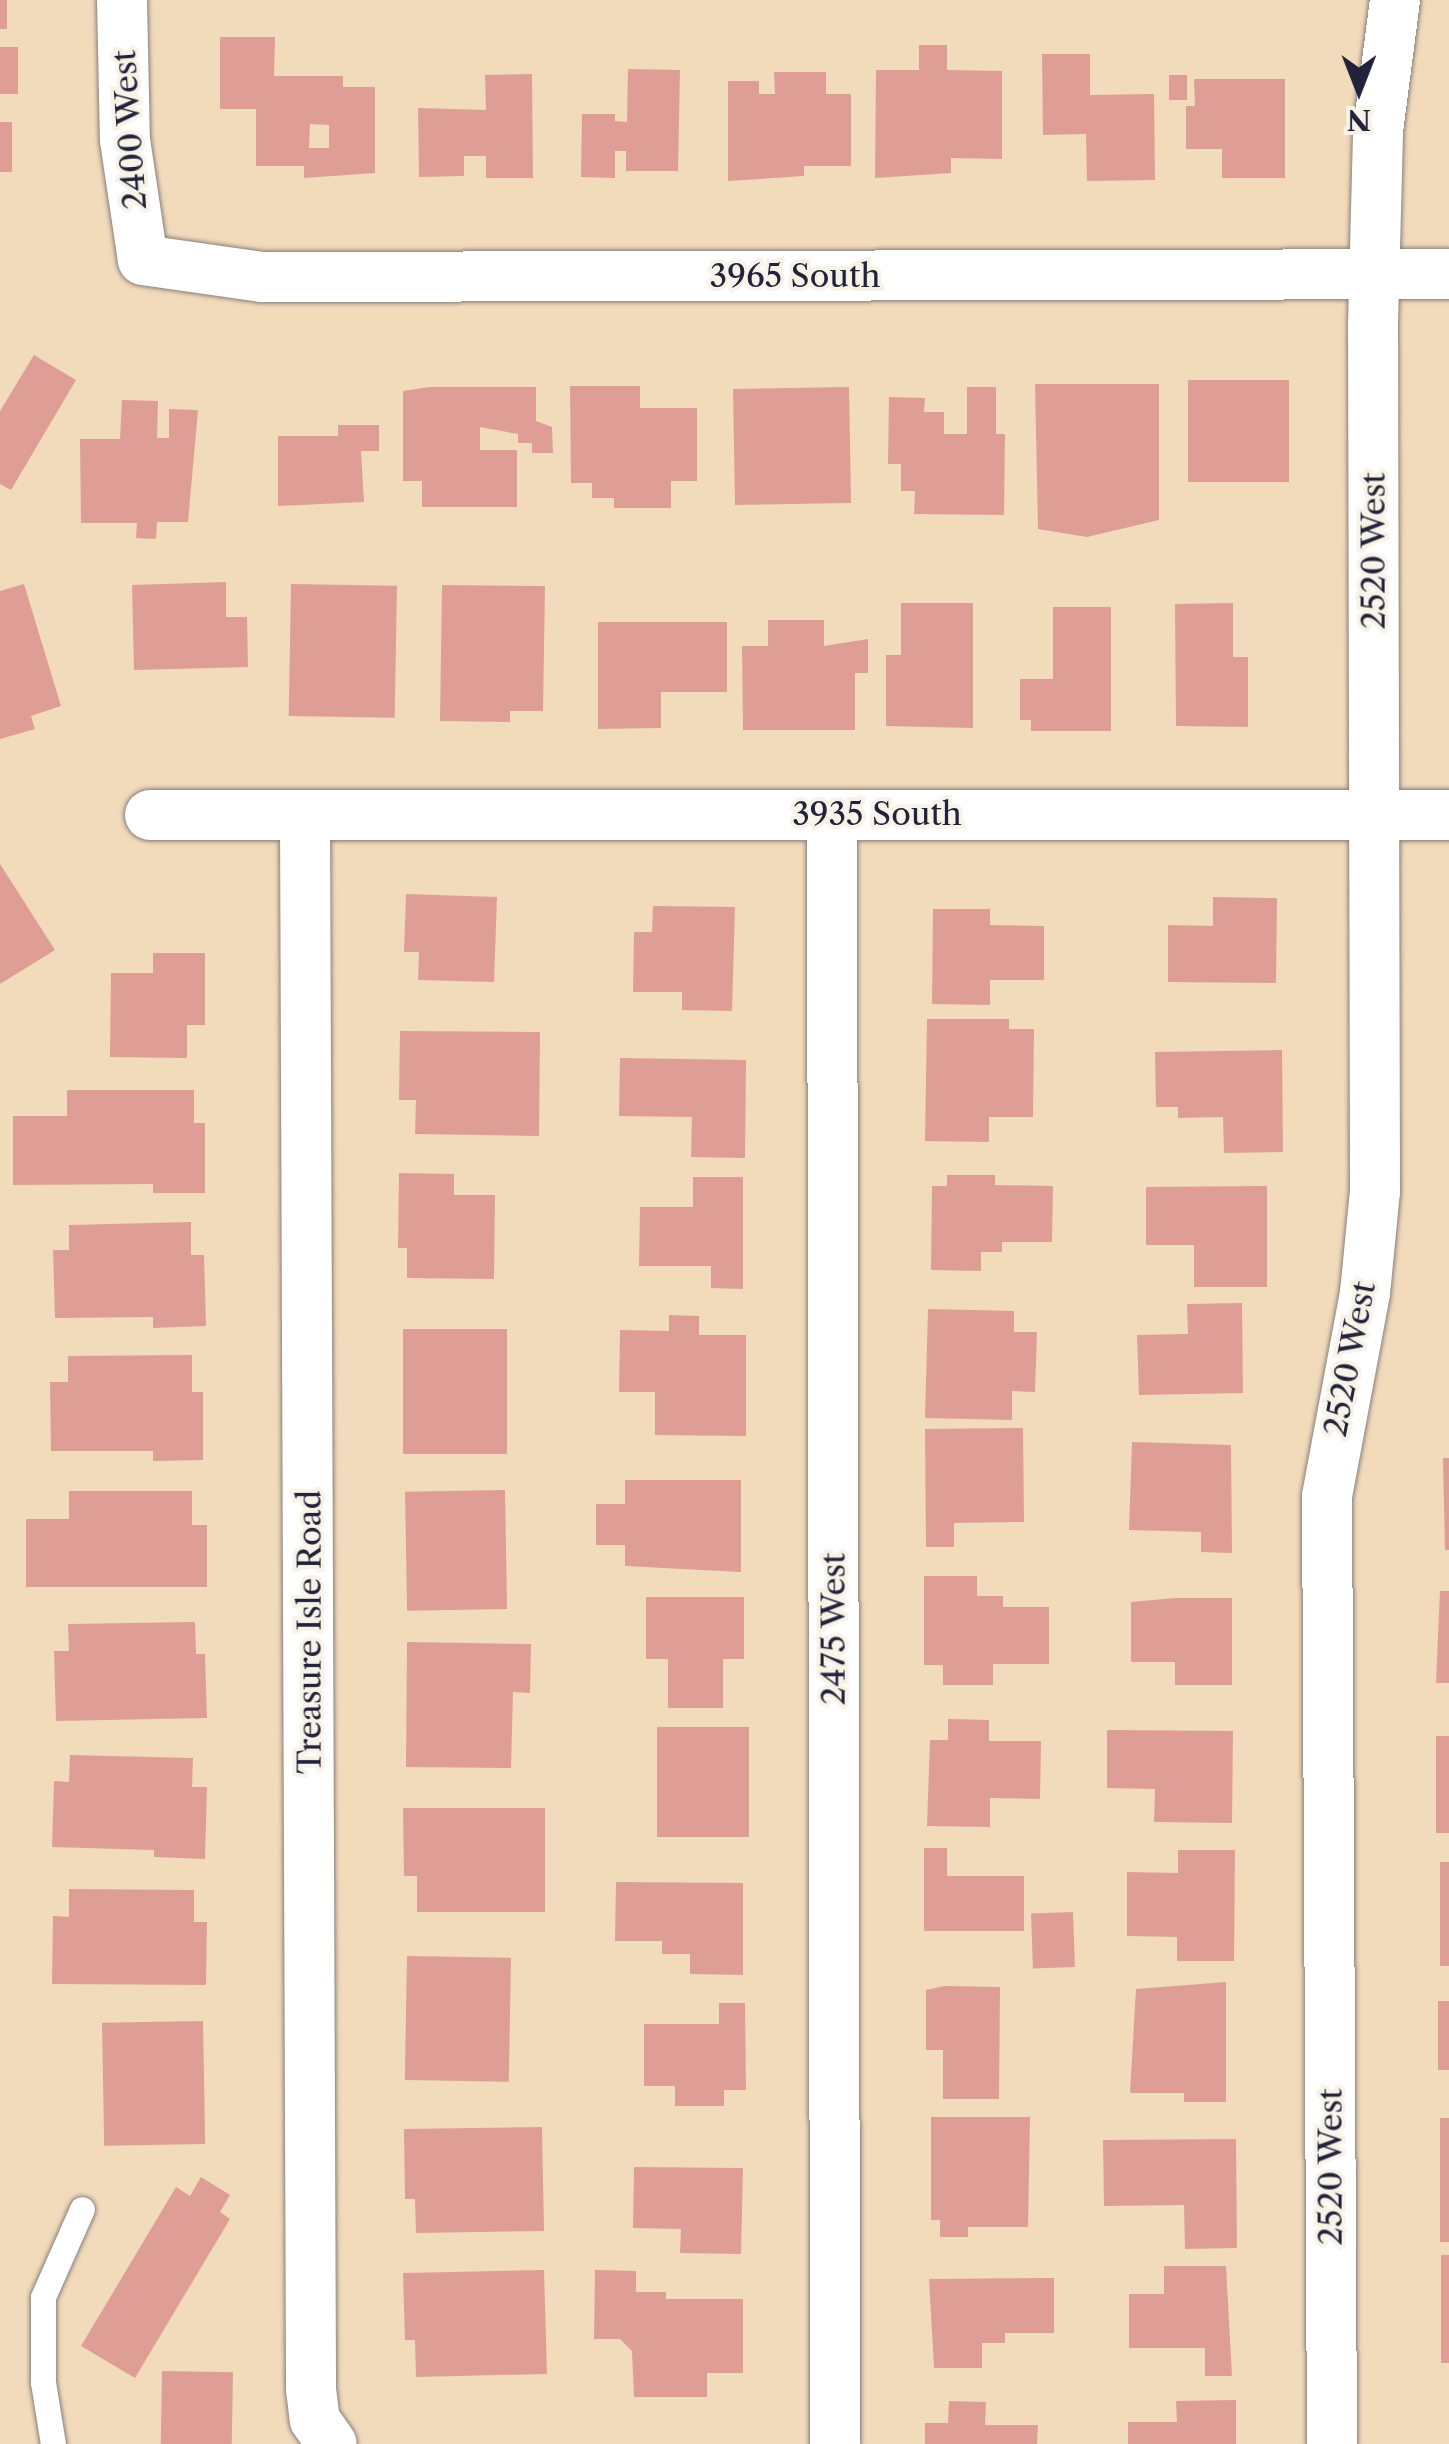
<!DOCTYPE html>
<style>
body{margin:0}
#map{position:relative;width:1449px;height:2444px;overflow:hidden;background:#f1dbbb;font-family:"Libre Caslon Text",serif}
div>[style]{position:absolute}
.building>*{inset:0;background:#de9e96;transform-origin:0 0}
.roads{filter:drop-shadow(0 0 2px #8a7e7b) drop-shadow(0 0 2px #8a7e7b)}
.service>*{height:25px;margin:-12.5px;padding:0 12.5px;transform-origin:12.5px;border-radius:12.5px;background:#fff}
.minor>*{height:50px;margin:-25px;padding:0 25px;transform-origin:25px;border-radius:25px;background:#fff}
span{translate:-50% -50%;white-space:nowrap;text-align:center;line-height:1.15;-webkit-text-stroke:8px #f7f3e8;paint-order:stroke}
.street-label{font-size:32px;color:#22223b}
.north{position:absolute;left:1309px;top:40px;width:100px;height:100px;-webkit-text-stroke:8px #f7f3e8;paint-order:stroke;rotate:180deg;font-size:28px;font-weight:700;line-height:40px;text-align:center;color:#22223b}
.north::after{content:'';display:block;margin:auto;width:35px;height:45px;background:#22223b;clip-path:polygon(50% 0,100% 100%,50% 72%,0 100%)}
</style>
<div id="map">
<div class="building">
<i style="left:0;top:0;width:7px;height:29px"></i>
<i style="clip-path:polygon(evenodd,220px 37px,275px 37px,274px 76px,343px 76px,343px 87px,375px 87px,375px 173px,304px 178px,304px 166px,256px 166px,256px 109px,220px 109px,220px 37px,310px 124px,329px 125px,329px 148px,309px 148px,310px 124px)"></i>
<i style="clip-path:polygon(919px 45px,947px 45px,947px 70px,1002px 71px,1002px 159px,951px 158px,951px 173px,875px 178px,876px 70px,919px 70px)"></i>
<i style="left:0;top:47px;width:18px;height:47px"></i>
<i style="clip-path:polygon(1042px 54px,1090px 54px,1090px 95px,1154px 94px,1155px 180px,1087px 181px,1086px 134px,1043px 135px)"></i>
<i style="clip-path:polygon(628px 69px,680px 70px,678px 171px,626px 171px,626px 151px,615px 151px,615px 178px,581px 177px,582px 114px,615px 114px,615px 121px,627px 122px)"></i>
<i style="clip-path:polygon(774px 72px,826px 72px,826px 94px,851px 94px,851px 166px,804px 166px,804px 176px,728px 181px,728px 81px,759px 81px,759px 94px,775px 94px)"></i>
<i style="clip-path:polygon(532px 74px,533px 178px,486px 178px,486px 156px,464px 156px,464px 176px,419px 177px,418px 108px,486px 110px,485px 75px)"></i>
<i style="left:1169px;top:75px;width:18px;height:25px"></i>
<i style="clip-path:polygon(1194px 79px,1285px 79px,1285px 178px,1222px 178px,1222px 149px,1186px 149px,1186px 106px,1195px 106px)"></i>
<i style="left:0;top:122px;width:12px;height:50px"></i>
<i style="clip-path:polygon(34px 355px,76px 380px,11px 490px,0 484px,0 411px)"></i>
<i style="left:1188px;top:380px;width:101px;height:102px"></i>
<i style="clip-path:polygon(1035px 384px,1159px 384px,1159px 520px,1087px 537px,1038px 529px)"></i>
<i style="clip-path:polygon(570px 386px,640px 386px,640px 408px,697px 408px,697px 481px,671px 481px,671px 508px,614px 508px,614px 498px,592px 498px,592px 483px,571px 483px)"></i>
<i style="clip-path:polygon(430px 387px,536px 387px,536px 421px,552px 427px,553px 453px,532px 453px,532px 443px,518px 443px,518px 434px,480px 427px,480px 450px,517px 450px,517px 507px,422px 507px,422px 481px,403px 481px,403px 391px)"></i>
<i style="left:849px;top:387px;width:116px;height:116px;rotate:89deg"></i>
<i style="clip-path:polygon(967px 387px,996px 387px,996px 434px,1005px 434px,1004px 515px,914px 514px,915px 491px,901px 491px,901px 464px,888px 464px,889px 397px,925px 398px,924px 412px,944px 412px,944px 434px,967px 434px)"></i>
<i style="clip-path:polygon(122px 400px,158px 401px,157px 438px,169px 438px,169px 409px,198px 410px,188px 522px,157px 522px,156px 539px,136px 538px,137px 523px,81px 523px,80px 439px,120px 439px)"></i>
<i style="clip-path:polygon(338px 425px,379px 425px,379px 451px,361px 451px,364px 502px,278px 506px,278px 436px,338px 436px)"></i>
<i style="clip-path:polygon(226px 582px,226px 617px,247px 617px,248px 667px,134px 670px,132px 585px)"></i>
<i style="clip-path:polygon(24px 584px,61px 706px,31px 716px,35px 729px,0 739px,0 591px)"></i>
<i style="left:291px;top:584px;width:106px;height:132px;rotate:1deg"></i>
<i style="clip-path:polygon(442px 585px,545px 586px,543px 711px,510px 711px,510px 722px,440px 721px)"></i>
<i style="clip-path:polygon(901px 603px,973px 603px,973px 728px,886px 726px,886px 655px,901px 655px)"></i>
<i style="clip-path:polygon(1233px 603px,1233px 657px,1248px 657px,1248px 727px,1176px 726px,1175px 604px)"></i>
<i style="clip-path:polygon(1053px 607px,1111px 607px,1111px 731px,1031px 731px,1031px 720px,1020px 720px,1020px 679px,1053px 679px)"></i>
<i style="clip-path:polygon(768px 620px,824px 620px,824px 646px,868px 639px,868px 673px,855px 673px,855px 730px,743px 730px,742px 646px,768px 646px)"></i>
<i style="clip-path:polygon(598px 622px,727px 622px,727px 692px,661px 692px,661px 728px,598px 729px)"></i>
<i style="clip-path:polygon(0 864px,55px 950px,0 984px)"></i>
<i style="clip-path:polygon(406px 894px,497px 897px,494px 982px,418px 980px,419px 952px,404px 952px)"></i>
<i style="clip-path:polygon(1213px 897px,1277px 898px,1276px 983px,1168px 982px,1168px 925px,1213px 926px)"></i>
<i style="clip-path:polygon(653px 906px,735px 907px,732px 1011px,682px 1010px,682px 992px,633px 992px,634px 932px,652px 932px)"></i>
<i style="clip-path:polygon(933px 909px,990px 909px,990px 925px,1044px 926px,1044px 980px,990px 980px,990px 1005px,932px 1004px)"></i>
<i style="clip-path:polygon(153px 953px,205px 953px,205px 1025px,187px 1025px,187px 1058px,110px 1057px,111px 973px,153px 973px)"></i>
<i style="clip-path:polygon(927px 1019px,1009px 1019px,1009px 1029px,1034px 1029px,1033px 1117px,989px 1117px,989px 1142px,925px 1141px)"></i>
<i style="clip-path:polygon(400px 1031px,540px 1032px,539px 1136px,415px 1134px,416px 1100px,399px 1100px)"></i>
<i style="clip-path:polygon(1282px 1050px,1283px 1152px,1224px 1153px,1223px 1117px,1178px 1118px,1178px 1107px,1156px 1107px,1155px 1052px)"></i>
<i style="clip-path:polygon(620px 1058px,746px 1060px,745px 1158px,691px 1157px,692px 1117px,619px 1116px)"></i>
<i style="clip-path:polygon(67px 1090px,194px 1090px,194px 1123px,205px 1123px,205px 1193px,153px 1193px,153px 1184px,13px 1185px,13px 1116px,67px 1116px)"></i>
<i style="clip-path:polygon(399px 1173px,454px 1174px,454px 1195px,495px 1195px,494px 1279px,407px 1278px,407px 1248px,398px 1248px)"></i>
<i style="clip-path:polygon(947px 1175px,995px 1175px,995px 1185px,1053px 1186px,1052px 1242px,1002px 1242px,1002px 1252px,981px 1252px,981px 1271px,931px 1270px,932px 1186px,947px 1186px)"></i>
<i style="clip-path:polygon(693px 1177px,743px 1177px,743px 1289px,711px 1288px,711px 1266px,639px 1266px,640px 1207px,693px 1207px)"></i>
<i style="clip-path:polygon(1267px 1186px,1267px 1287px,1194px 1287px,1194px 1245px,1146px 1245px,1146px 1187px)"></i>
<i style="clip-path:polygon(191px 1222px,191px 1255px,204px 1255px,206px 1326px,153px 1328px,153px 1317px,55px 1318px,53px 1250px,69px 1250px,69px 1225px)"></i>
<i style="clip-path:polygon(1242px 1303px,1243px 1393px,1139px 1395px,1137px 1335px,1188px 1334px,1187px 1304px)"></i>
<i style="clip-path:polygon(928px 1309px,1014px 1311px,1014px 1332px,1037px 1332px,1035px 1392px,1012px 1391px,1012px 1420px,925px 1418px)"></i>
<i style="clip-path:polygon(669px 1315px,699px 1316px,699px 1335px,746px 1335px,746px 1436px,655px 1435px,655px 1392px,619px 1392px,620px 1330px,669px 1331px)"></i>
<i style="left:403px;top:1329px;width:104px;height:125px"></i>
<i style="clip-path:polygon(192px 1355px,192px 1392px,203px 1392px,203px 1460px,153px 1461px,153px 1451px,51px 1451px,50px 1382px,68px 1382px,68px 1356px)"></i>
<i style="clip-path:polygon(1023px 1428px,1024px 1522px,954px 1523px,954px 1547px,926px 1547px,925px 1429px)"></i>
<i style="clip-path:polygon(1132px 1442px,1231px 1445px,1232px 1553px,1201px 1552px,1201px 1532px,1129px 1530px)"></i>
<i style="clip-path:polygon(1443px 1458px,1449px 1458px,1449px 1550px,1445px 1550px)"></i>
<i style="clip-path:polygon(625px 1480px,741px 1480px,741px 1572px,625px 1566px,625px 1545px,596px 1545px,596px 1504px,625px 1504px)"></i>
<i style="left:505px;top:1490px;width:119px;height:100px;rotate:89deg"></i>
<i style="clip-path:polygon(69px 1491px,192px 1491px,192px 1525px,207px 1525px,207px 1587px,26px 1587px,26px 1519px,69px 1519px)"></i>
<i style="clip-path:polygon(924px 1576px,977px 1576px,977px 1596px,1003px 1596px,1003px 1607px,1049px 1607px,1049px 1664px,993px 1664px,993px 1685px,943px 1685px,943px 1665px,924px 1665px)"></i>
<i style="clip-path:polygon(1440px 1591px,1449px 1591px,1449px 1683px,1436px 1683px)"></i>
<i style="clip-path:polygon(646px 1597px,744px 1597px,744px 1659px,723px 1659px,723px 1708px,668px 1708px,668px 1659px,646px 1659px)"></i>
<i style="clip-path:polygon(1175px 1598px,1232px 1598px,1232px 1685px,1175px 1685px,1175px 1662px,1131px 1662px,1131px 1602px)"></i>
<i style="clip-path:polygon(195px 1622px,196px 1654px,205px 1654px,207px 1718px,56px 1721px,54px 1651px,69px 1651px,68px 1624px)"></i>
<i style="clip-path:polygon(407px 1642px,531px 1644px,530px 1693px,513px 1692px,511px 1768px,406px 1767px)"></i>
<i style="clip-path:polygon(948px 1719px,989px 1720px,989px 1741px,1041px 1741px,1040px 1799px,990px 1798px,990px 1827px,927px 1826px,930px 1740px,948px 1740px)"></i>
<i style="left:657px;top:1727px;width:92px;height:110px"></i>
<i style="clip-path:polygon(1107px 1730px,1233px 1731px,1232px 1823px,1154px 1822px,1155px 1789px,1107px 1788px)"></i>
<i style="left:1436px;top:1736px;width:13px;height:97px"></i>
<i style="clip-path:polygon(70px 1755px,193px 1758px,192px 1787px,207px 1787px,205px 1859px,154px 1857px,154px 1850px,52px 1847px,54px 1781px,69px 1782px)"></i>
<i style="clip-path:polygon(403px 1808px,545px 1808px,545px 1912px,417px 1912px,417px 1876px,404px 1876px)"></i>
<i style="clip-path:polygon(924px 1848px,947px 1848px,947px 1876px,1024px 1876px,1024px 1931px,924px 1931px)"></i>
<i style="clip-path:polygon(1178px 1850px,1235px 1850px,1234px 1961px,1177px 1961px,1177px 1937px,1127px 1936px,1127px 1872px,1178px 1873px)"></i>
<i style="left:1440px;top:1862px;width:9px;height:104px"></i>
<i style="clip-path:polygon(616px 1882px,743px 1883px,743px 1975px,690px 1974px,690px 1954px,662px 1954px,662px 1941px,615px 1941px)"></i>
<i style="clip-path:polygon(69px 1889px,194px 1890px,194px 1922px,207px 1922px,206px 1985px,52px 1984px,53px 1916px,69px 1917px)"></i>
<i style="left:1073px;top:1912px;width:55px;height:42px;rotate:88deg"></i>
<i style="left:407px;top:1956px;width:104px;height:124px;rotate:1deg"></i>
<i style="clip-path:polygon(1226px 1982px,1226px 2102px,1184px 2102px,1184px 2093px,1130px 2093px,1136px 1989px)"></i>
<i style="clip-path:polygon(944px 1986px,1000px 1987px,999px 2099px,943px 2099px,943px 2050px,926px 2050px,926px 1990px)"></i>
<i style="left:1438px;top:2001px;width:11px;height:69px"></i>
<i style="clip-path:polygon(719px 2003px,745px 2003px,746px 2090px,724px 2090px,724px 2106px,675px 2106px,675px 2086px,644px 2086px,644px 2024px,719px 2024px)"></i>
<i style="left:203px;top:2021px;width:123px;height:101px;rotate:89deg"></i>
<i style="clip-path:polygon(931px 2117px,1030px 2117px,1028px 2227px,968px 2227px,968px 2237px,940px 2237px,940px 2220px,931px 2220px)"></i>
<i style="left:1440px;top:2118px;width:9px;height:124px"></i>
<i style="clip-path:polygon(542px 2127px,544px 2231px,416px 2233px,415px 2199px,405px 2199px,404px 2129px)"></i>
<i style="clip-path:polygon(1236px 2139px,1237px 2248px,1185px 2249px,1184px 2205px,1104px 2206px,1103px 2140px)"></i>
<i style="clip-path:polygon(634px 2167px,743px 2168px,741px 2254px,680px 2253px,681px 2229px,633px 2228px)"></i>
<i style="clip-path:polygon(201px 2177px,230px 2195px,220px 2212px,230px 2219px,135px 2378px,81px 2346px,176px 2187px,190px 2196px)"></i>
<i style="left:1441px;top:2255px;width:8px;height:108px"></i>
<i style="clip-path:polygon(1164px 2266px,1226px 2266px,1232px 2376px,1205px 2376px,1205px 2348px,1129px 2348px,1129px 2294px,1164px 2294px)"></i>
<i style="clip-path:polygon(544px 2270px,547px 2374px,416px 2377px,415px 2340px,405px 2340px,403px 2273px)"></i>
<i style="clip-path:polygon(595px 2270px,636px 2271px,636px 2292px,666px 2292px,666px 2299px,743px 2299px,743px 2373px,707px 2373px,707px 2397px,634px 2397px,632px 2351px,620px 2339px,594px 2339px)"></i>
<i style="clip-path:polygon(1054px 2278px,1054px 2333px,1005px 2333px,1005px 2343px,982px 2343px,982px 2368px,934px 2368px,929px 2279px)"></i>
<i style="left:162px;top:2371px;width:71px;height:73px;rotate:1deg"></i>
<i style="clip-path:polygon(1236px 2400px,1236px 2444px,1128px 2444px,1128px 2422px,1177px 2422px,1176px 2401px)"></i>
<i style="clip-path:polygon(949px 2401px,986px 2402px,985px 2425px,1038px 2425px,1037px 2444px,925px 2444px,925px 2423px,948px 2423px)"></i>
</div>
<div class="roads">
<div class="service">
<i style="left:53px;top:2444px;width:63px;rotate:-99.2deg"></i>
<i style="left:43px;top:2382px;width:85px;rotate:-90deg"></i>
<i style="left:43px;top:2297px;width:96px;rotate:-66.1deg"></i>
</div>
<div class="minor">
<i style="left:122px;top:0;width:140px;rotate:88.8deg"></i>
<i style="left:125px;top:140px;width:121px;rotate:81.5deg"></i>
<i style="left:143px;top:260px;width:120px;rotate:8.1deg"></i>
<i style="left:262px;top:277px;width:1187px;rotate:-0.14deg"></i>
<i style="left:150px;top:815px;width:1299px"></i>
<i style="left:832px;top:815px;width:1629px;rotate:89.89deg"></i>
<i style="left:305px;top:816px;width:1573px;rotate:89.78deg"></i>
<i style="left:311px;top:2389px;width:31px;rotate:83deg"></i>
<i style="left:315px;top:2420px;width:29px;rotate:55deg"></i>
<i style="left:1332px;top:2444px;width:948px;rotate:-90.3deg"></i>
<i style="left:1327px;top:1496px;width:207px;rotate:-79.4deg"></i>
<i style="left:1365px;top:1293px;width:102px;rotate:-84.4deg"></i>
<i style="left:1375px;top:1191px;width:866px;rotate:-90.13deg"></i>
<i style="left:1373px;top:325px;width:194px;rotate:-88.5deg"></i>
<i style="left:1378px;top:131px;width:132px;rotate:-82.6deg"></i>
</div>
</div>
<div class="street-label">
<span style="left:130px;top:130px;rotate:-94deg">2400 West</span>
<span style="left:795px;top:276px">3965 South</span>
<span style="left:1374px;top:551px;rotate:-90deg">2520 West</span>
<span style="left:877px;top:814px">3935 South</span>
<span style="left:1350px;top:1359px;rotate:-79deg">2520 West</span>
<span style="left:834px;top:1629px;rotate:-90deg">2475 West</span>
<span style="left:310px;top:1632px;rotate:-90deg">Treasure Isle Road</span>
<span style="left:1331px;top:2167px;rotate:-90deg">2520 West</span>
</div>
<div class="north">N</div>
</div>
